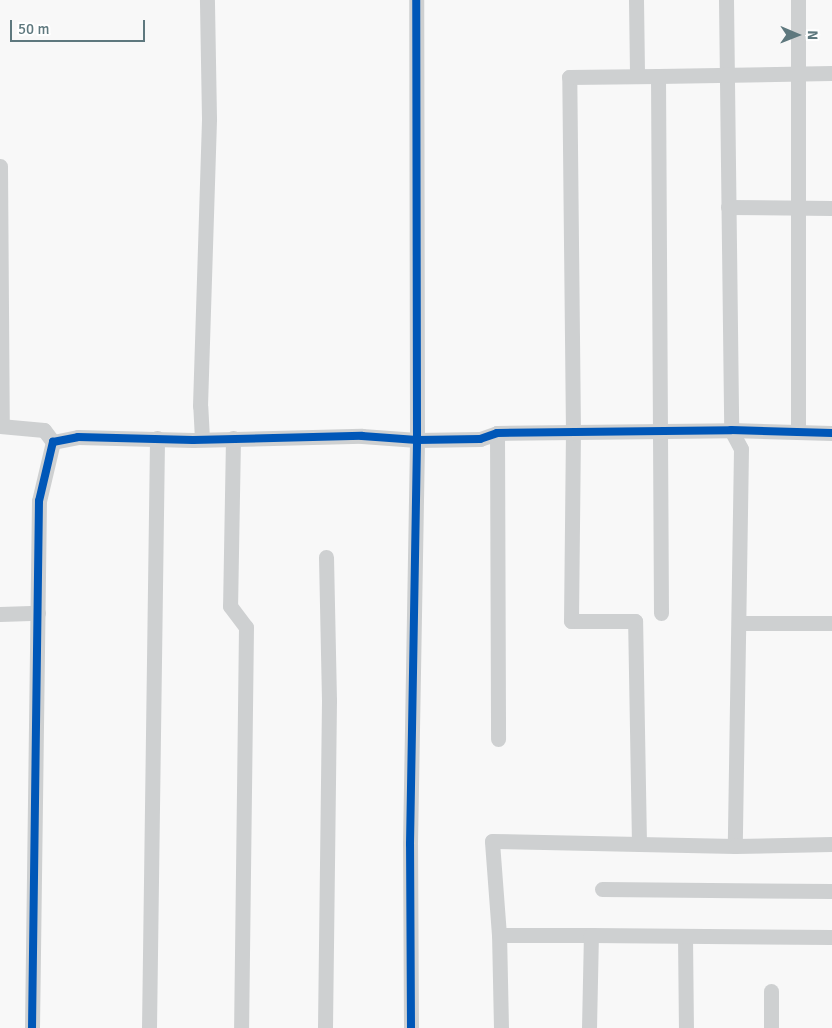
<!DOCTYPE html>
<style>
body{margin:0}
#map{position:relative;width:832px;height:1028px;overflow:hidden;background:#f8f8f8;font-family:Signika,sans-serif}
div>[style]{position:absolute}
.street>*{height:15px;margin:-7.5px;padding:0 7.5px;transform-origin:7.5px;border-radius:7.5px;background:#ced0d1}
.cycleway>*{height:8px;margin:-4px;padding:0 4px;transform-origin:4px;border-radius:4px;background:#0057b8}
span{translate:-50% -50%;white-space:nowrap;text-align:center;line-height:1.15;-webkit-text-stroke:5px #fff;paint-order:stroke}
.north{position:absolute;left:772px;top:10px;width:50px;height:50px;-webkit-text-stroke:4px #fff;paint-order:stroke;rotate:91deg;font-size:14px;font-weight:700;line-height:20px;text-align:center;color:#5e787e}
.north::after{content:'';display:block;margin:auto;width:18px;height:22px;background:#5e787e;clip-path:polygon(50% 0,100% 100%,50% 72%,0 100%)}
.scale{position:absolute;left:10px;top:20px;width:135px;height:22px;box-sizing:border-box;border:2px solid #5e787e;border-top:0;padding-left:6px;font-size:15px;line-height:18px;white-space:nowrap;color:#5e787e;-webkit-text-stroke:4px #fff;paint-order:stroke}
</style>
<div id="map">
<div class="street">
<i style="left:636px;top:0;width:76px;rotate:89.2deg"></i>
<i style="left:726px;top:0;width:430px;rotate:89.3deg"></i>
<i style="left:731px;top:430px;width:21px;rotate:62deg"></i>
<i style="left:741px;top:449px;width:397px;rotate:90.9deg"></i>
<i style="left:0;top:166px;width:260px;rotate:89.6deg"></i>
<i style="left:728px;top:207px;width:104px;rotate:0.6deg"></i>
<i style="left:0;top:426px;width:44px;rotate:5.2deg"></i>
<i style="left:44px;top:430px;width:15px;rotate:53deg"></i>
<i style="left:798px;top:432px;width:432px;rotate:-90deg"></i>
<i style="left:497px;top:433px;width:306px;rotate:89.8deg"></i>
<i style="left:233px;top:438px;width:168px;rotate:91deg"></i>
<i style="left:230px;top:606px;width:26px;rotate:53deg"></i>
<i style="left:246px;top:627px;width:401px;rotate:90.7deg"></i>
<i style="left:202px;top:439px;width:33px;rotate:-93deg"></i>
<i style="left:200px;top:406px;width:288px;rotate:-88.2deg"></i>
<i style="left:209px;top:118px;width:118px;rotate:-91deg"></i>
<i style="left:661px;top:613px;width:537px;rotate:-90.32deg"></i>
<i style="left:658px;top:76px;width:174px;rotate:-1deg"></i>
<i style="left:0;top:614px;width:38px;rotate:-2deg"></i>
<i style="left:740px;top:623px;width:92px"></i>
<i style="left:639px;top:844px;width:223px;rotate:-91deg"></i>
<i style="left:635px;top:621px;width:64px;rotate:180deg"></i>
<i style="left:571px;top:621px;width:188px;rotate:-89.4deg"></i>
<i style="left:573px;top:433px;width:356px;rotate:-90.6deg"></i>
<i style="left:569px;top:77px;width:89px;rotate:-0.6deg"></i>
<i style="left:602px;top:889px;width:230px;rotate:0.5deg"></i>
<i style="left:499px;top:935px;width:94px;rotate:-94.3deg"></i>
<i style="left:492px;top:841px;width:243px;rotate:1.2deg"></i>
<i style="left:735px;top:846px;width:97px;rotate:-1.2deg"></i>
<i style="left:685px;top:936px;width:92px;rotate:89.4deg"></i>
<i style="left:32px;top:1028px;width:527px;rotate:-89.24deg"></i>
<i style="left:39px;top:501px;width:61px;rotate:-76.7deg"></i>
<i style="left:53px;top:442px;width:25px;rotate:-11deg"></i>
<i style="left:78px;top:437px;width:115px;rotate:1.5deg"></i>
<i style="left:193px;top:440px;width:169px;rotate:-1.4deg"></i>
<i style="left:362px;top:436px;width:55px;rotate:4.2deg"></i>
<i style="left:417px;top:440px;width:63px;rotate:-0.9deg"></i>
<i style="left:480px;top:439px;width:18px;rotate:-19deg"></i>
<i style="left:497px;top:433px;width:234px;rotate:-0.7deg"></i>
<i style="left:731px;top:430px;width:101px;rotate:1.7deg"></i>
<i style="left:149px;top:1028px;width:590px;rotate:-89.22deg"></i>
<i style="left:325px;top:1028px;width:328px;rotate:-89.3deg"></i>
<i style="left:329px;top:700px;width:143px;rotate:-91.2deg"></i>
<i style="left:411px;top:1028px;width:184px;rotate:-90.3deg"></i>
<i style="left:410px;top:844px;width:404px;rotate:-89deg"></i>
<i style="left:417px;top:440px;width:440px;rotate:-90.1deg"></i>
<i style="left:501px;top:1028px;width:93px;rotate:-91.2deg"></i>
<i style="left:499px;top:935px;width:92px"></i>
<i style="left:589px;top:1028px;width:93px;rotate:-88.8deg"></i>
<i style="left:591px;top:935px;width:241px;rotate:0.5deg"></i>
<i style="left:771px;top:1028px;width:37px;rotate:-90deg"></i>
</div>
<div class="cycleway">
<i style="left:32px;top:1028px;width:527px;rotate:-89.24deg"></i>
<i style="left:39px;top:501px;width:61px;rotate:-76.7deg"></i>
<i style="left:53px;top:442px;width:25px;rotate:-11deg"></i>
<i style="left:78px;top:437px;width:115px;rotate:1.5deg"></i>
<i style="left:193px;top:440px;width:169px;rotate:-1.4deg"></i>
<i style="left:362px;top:436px;width:55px;rotate:4.2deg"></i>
<i style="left:417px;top:440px;width:63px;rotate:-0.9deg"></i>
<i style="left:480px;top:439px;width:18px;rotate:-19deg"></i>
<i style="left:497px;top:433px;width:234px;rotate:-0.7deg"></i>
<i style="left:731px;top:430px;width:101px;rotate:1.7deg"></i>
<i style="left:411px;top:1028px;width:184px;rotate:-90.3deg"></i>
<i style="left:410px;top:844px;width:404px;rotate:-89deg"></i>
<i style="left:417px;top:440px;width:440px;rotate:-90.1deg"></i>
</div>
<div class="north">N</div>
<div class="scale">50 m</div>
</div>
